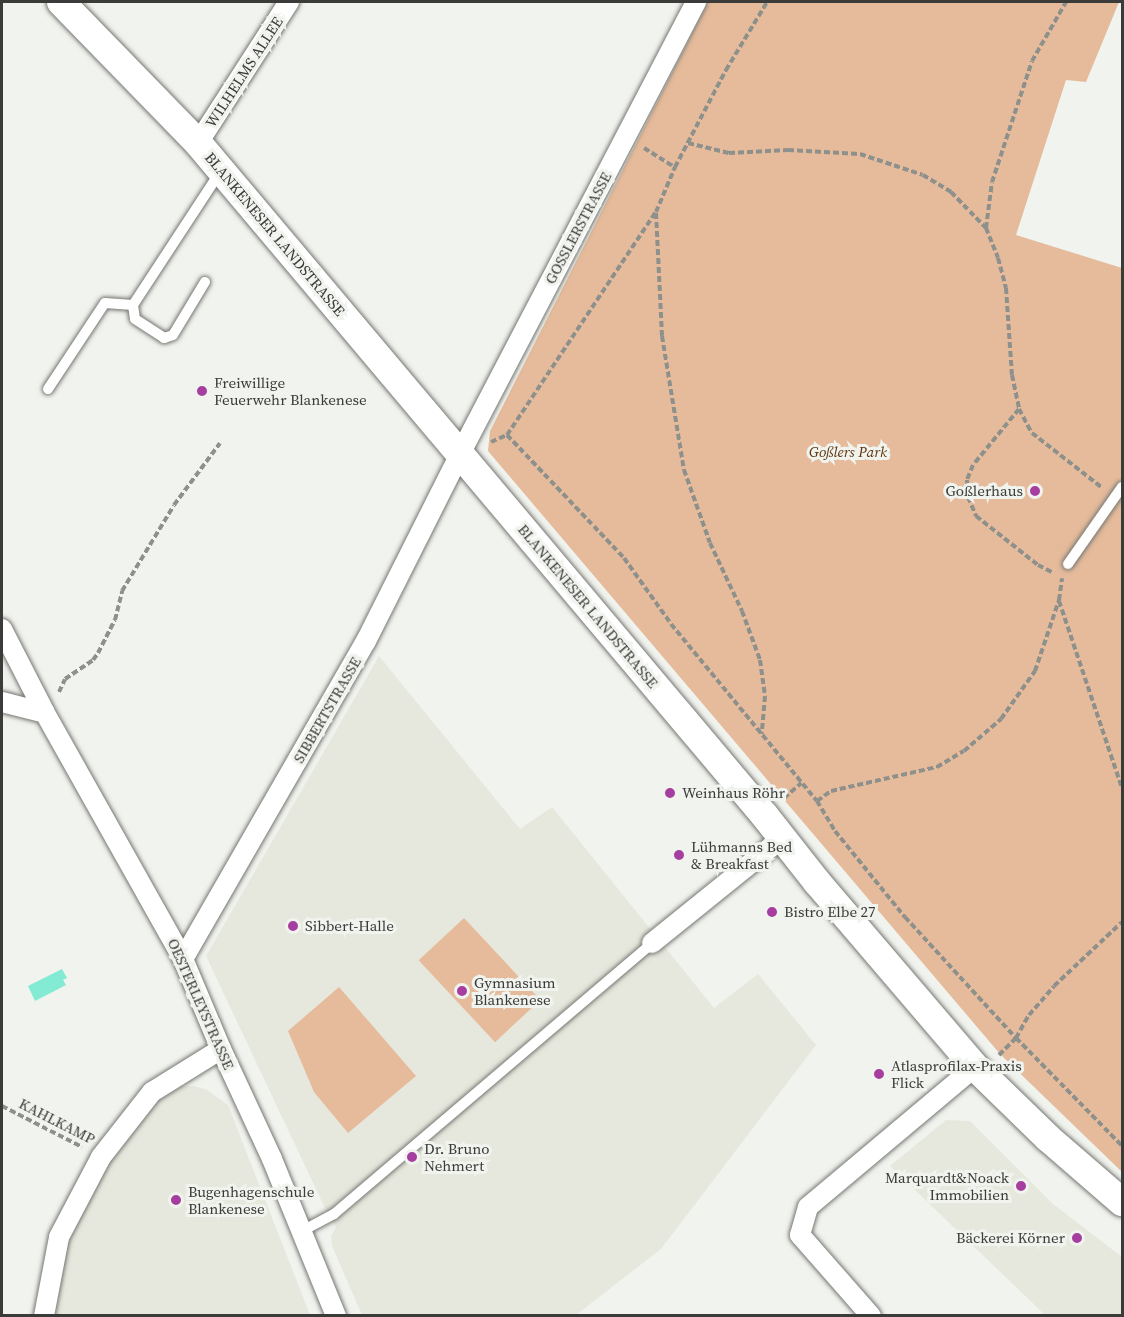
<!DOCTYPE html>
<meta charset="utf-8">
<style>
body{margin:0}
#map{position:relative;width:1124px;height:1317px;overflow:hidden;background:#f1f3ee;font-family:"Source Serif 4",serif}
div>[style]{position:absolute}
.built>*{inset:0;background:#e6e8dd}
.green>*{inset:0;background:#e5bb9b;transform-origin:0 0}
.water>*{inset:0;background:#83ead3}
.path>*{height:4px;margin-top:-2px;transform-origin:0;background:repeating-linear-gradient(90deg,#8e908c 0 6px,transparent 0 9px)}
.roads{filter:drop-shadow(0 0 2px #767773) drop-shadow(0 0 2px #767773)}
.lane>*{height:10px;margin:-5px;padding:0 5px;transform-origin:5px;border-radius:5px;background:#fff}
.street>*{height:20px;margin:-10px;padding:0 10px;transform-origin:10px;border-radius:10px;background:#fff}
.secondary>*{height:28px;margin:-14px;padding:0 14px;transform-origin:14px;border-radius:14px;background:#fff}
.dots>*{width:16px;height:16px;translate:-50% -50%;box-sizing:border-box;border:3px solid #f1f3ee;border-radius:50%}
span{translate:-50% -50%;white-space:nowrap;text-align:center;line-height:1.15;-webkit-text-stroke:6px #f1f3ee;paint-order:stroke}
.street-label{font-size:15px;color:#3b3c3a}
.poi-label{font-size:15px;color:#3b3c3a}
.left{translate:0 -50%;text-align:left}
.right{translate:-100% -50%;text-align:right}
.park-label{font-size:15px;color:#61360f;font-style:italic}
.frame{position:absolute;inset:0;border:3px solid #3b3c3a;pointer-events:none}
</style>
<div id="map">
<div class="built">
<i style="clip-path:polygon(379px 656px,520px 829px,552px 807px,714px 1008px,758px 974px,816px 1045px,661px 1249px,576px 1315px,362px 1315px,332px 1246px,331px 1236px,336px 1227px,324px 1206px,206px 956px)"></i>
<i style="clip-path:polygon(179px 1086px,194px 1086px,207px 1090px,228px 1105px,310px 1315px,53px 1316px,66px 1243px,109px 1157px,150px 1105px,166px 1092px)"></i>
<i style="clip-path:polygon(946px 1120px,970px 1121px,1053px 1204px,1122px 1257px,1122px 1315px,1045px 1315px,890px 1166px)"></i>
</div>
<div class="green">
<i style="clip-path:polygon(708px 2px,1119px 2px,1086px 82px,1066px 80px,1016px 235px,1122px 268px,1122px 1172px,1000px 1054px,488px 451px,490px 431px)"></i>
<i style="left:464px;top:918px;width:112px;height:62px;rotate:47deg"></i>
<i style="clip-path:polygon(339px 987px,416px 1076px,348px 1133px,314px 1092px,288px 1031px)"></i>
</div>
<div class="water">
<i style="clip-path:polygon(62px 969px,67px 978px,63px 980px,66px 985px,35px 1001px,28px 986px)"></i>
</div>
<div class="path">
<i style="left:688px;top:143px;width:42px;rotate:13.7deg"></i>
<i style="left:729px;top:153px;width:59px;rotate:-2.9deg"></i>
<i style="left:788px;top:150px;width:72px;rotate:3.2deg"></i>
<i style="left:860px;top:154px;width:66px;rotate:18.4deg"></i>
<i style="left:923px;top:175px;width:33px;rotate:31deg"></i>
<i style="left:951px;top:192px;width:50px;rotate:45.8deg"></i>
<i style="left:986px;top:228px;width:32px;rotate:68deg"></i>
<i style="left:998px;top:258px;width:31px;rotate:75deg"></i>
<i style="left:1006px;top:288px;width:87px;rotate:86.1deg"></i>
<i style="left:1012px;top:375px;width:35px;rotate:78deg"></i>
<i style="left:1019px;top:409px;width:27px;rotate:62deg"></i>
<i style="left:1032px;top:433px;width:88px;rotate:38deg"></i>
<i style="left:644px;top:148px;width:36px;rotate:32deg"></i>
<i style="left:656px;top:213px;width:123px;rotate:87.2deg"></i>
<i style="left:662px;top:336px;width:136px;rotate:80.7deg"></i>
<i style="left:684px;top:470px;width:77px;rotate:70.4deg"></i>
<i style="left:710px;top:543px;width:75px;rotate:64.8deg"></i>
<i style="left:742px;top:611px;width:52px;rotate:69.8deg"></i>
<i style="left:760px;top:660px;width:36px;rotate:82deg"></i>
<i style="left:765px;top:696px;width:38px;rotate:95deg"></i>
<i style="left:986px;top:228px;width:46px;rotate:-82.6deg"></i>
<i style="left:992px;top:182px;width:127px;rotate:-71.7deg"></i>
<i style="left:1032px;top:61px;width:68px;rotate:-60deg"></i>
<i style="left:1019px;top:409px;width:72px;rotate:129.4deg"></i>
<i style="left:973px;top:465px;width:16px;rotate:112deg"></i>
<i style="left:967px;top:480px;width:17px;rotate:87deg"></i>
<i style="left:968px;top:497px;width:21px;rotate:67deg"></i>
<i style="left:976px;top:516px;width:79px;rotate:38.3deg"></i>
<i style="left:1038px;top:565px;width:16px;rotate:27deg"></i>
<i style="left:507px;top:435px;width:170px;rotate:46.4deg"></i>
<i style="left:624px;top:558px;width:81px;rotate:54.5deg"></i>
<i style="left:671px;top:624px;width:229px;rotate:50.5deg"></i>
<i style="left:817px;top:801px;width:35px;rotate:59deg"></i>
<i style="left:835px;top:831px;width:111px;rotate:50.9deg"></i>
<i style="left:905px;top:917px;width:164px;rotate:47.5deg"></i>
<i style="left:1016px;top:1038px;width:151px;rotate:45.5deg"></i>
<i style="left:491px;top:442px;width:17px;rotate:-24deg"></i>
<i style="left:507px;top:435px;width:268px;rotate:-56.3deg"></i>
<i style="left:656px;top:212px;width:49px;rotate:-67.1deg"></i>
<i style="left:675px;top:167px;width:110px;rotate:-62.3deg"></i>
<i style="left:726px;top:70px;width:79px;rotate:-58.9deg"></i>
<i style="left:1059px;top:601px;width:197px;rotate:71.4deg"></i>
<i style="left:59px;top:692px;width:14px;rotate:-65deg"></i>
<i style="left:65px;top:679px;width:34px;rotate:-34deg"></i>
<i style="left:93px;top:660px;width:9px;rotate:-54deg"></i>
<i style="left:98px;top:653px;width:37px;rotate:-63deg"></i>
<i style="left:115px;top:620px;width:30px;rotate:-76deg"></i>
<i style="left:122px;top:591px;width:100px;rotate:-58.8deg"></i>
<i style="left:174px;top:505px;width:77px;rotate:-53.4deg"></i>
<i style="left:784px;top:798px;width:23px;rotate:-41deg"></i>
<i style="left:817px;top:801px;width:17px;rotate:-36deg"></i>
<i style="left:831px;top:791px;width:109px;rotate:-12.8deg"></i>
<i style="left:937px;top:767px;width:31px;rotate:-31deg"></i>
<i style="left:964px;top:751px;width:49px;rotate:-40.9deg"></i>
<i style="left:1001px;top:719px;width:59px;rotate:-54.7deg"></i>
<i style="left:1035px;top:671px;width:75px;rotate:-71.3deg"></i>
<i style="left:1059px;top:600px;width:22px;rotate:-82deg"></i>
<i style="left:999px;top:1055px;width:24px;rotate:-45deg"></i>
<i style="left:1016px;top:1038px;width:26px;rotate:-61deg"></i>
<i style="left:1029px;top:1015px;width:38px;rotate:-49deg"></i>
<i style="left:1054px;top:986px;width:93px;rotate:-43.3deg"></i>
<i style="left:2px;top:1106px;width:90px;rotate:27.1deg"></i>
</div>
<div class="roads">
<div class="lane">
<i style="left:133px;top:305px;width:14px;rotate:82deg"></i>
<i style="left:135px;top:319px;width:35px;rotate:33deg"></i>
<i style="left:164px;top:338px;width:9px;rotate:-18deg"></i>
<i style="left:173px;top:335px;width:62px;rotate:-58.9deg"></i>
<i style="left:48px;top:389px;width:103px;rotate:-56.5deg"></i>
<i style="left:105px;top:303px;width:28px;rotate:4deg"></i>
<i style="left:133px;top:305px;width:159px;rotate:-56.8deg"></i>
<i style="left:1068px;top:564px;width:94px;rotate:-55deg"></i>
<i style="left:302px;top:1231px;width:36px;rotate:-28deg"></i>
<i style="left:334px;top:1214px;width:418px;rotate:-40.4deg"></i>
</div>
<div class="street">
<i style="left:198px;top:143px;width:168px;rotate:-57.2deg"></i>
<i style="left:2px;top:629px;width:94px;rotate:62.9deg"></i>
<i style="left:2px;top:702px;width:44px;rotate:14.3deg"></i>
<i style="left:45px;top:713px;width:282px;rotate:60.7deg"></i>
<i style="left:183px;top:959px;width:98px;rotate:67.1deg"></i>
<i style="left:221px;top:1049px;width:121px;rotate:65.1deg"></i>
<i style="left:272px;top:1159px;width:170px;rotate:67.8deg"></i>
<i style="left:652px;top:943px;width:166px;rotate:-38.9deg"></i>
<i style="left:183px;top:959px;width:367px;rotate:-60.1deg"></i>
<i style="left:366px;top:641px;width:209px;rotate:-63.3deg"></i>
<i style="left:460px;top:454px;width:510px;rotate:-62.43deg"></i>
<i style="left:44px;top:1316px;width:80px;rotate:-79.2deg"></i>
<i style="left:59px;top:1237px;width:90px;rotate:-62.3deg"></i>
<i style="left:101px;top:1157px;width:83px;rotate:-51.9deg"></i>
<i style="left:152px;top:1092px;width:81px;rotate:-31.9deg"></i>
<i style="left:871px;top:1316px;width:108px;rotate:-131.2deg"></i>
<i style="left:800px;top:1235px;width:29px;rotate:-74deg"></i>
<i style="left:808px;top:1207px;width:218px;rotate:-40deg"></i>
</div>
<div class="secondary">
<i style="left:61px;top:2px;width:197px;rotate:45.8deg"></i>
<i style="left:198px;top:143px;width:880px;rotate:49.89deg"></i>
<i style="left:765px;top:816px;width:84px;rotate:51.8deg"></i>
<i style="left:817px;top:882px;width:243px;rotate:49.5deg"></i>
<i style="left:975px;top:1067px;width:102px;rotate:44.2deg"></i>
<i style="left:1048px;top:1138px;width:98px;rotate:40.9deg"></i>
</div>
</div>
<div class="dots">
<i style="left:202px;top:391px;background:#a63ea0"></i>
<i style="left:1035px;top:491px;background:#a63ea0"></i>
<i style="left:670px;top:793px;background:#a63ea0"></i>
<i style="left:679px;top:855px;background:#a63ea0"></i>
<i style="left:772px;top:912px;background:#a63ea0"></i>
<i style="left:293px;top:926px;background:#a63ea0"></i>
<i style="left:462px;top:991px;background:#a63ea0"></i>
<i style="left:879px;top:1074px;background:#a63ea0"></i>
<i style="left:412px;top:1157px;background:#a63ea0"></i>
<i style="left:1021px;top:1186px;background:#a63ea0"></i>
<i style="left:176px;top:1200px;background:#a63ea0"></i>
<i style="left:1077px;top:1238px;background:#a63ea0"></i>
</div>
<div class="street-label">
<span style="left:244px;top:72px;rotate:-57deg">WILHELMS ALLEE</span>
<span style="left:578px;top:228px;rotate:-62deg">GOSSLERSTRASSE</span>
<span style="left:275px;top:234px;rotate:50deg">BLANKENESER LANDSTRASSE</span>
<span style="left:588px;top:606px;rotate:50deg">BLANKENESER LANDSTRASSE</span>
<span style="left:327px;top:710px;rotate:-60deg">SIBBERTSTRASSE</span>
<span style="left:201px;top:1004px;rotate:66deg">OESTERLEYSTRASSE</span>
<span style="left:57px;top:1121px;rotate:27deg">KAHLKAMP</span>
</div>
<div class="poi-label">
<span class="left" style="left:214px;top:391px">Freiwillige<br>Feuerwehr Blankenese</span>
<span class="right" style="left:1023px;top:491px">Goßlerhaus</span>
<span class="left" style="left:682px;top:793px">Weinhaus Röhr</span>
<span class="left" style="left:691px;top:855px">Lühmanns Bed<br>&amp; Breakfast</span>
<span class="left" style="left:784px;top:912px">Bistro Elbe 27</span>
<span class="left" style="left:305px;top:926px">Sibbert-Halle</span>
<span class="left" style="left:474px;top:991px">Gymnasium<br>Blankenese</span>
<span class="left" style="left:891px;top:1074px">Atlasprofilax-Praxis<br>Flick</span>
<span class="left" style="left:424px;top:1157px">Dr. Bruno<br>Nehmert</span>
<span class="right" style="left:1009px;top:1186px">Marquardt&amp;Noack<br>Immobilien</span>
<span class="left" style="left:188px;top:1200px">Bugenhagenschule<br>Blankenese</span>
<span class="right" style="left:1065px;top:1238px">Bäckerei Körner</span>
</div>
<div class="park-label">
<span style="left:848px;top:452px">Goßlers Park</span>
</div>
<div class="frame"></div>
</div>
